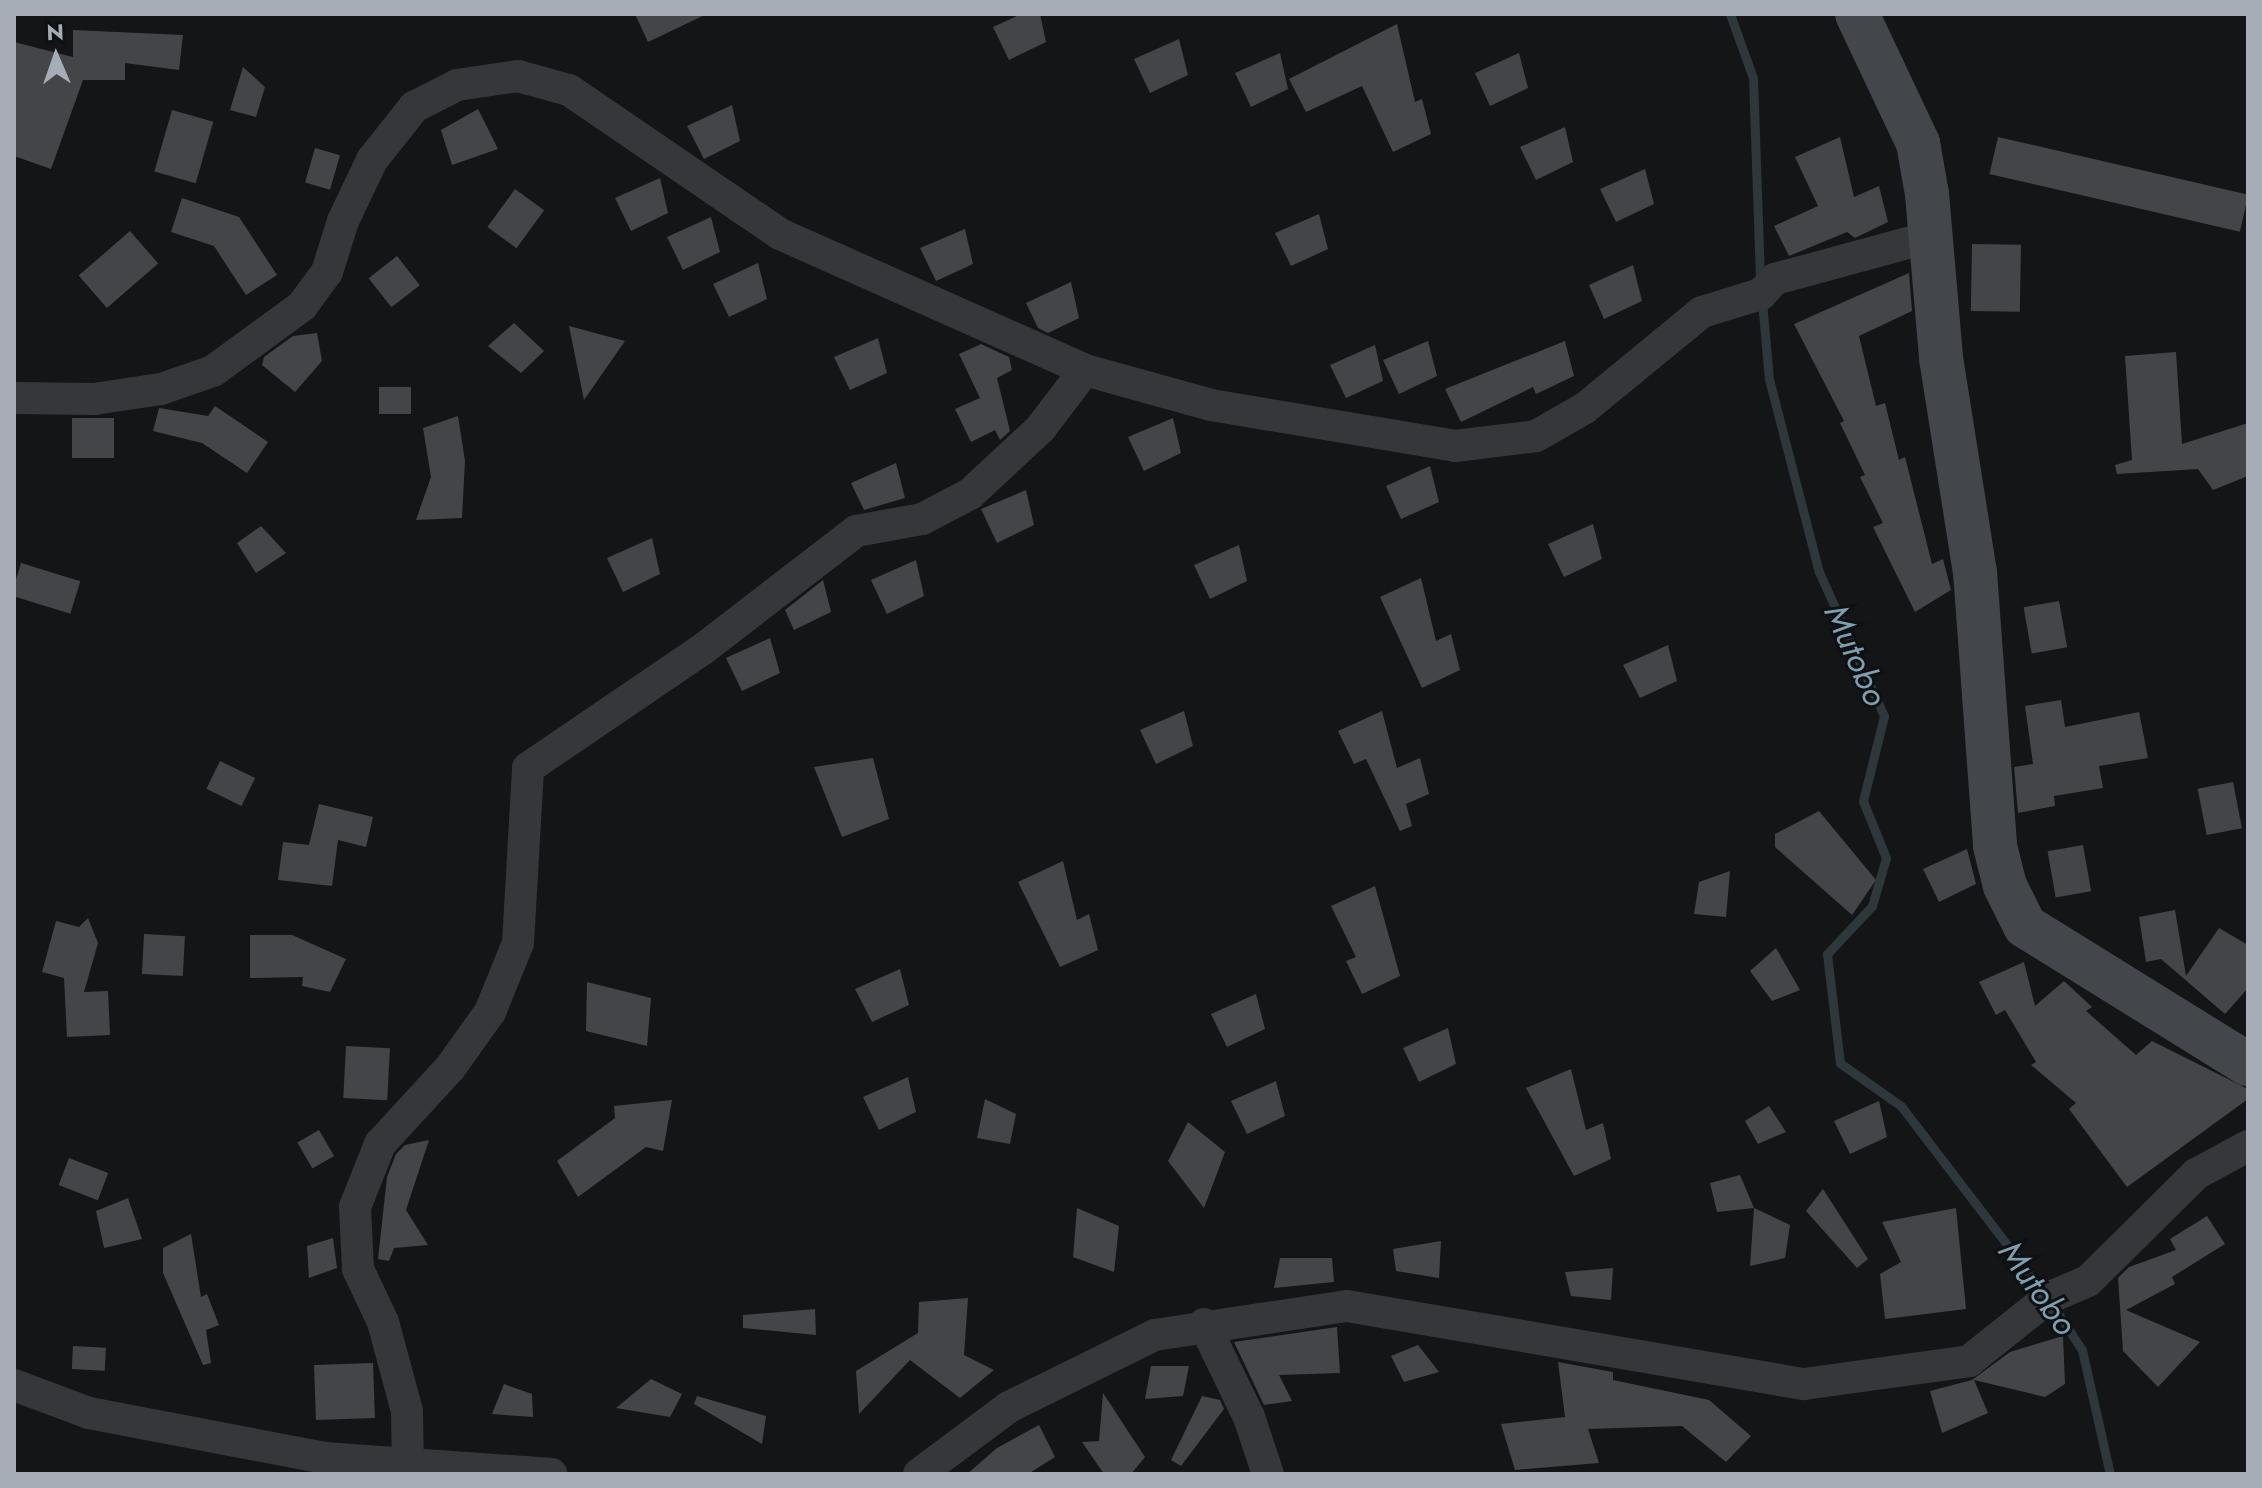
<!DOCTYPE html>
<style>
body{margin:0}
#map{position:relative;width:2262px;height:1488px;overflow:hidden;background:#141516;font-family:Jost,sans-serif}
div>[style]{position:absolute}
.stream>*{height:9px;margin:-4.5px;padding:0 4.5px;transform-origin:4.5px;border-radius:4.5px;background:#2d373c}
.building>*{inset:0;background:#434549;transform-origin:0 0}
.street>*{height:32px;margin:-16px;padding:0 16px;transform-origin:16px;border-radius:16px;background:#35373b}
.secondary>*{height:44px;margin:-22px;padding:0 22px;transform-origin:22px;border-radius:22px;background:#43464b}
span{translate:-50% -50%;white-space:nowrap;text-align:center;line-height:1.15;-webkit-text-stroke:6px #0f1011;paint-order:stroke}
.water-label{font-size:34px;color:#7e9fb1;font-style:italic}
.frame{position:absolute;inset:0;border:16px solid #a6adb6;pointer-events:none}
.north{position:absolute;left:16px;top:16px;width:80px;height:80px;-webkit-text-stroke:6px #0f1011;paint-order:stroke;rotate:358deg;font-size:22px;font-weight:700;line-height:32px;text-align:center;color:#a6adb6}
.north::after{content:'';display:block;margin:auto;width:28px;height:36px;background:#a6adb6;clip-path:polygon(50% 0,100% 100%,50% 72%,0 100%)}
</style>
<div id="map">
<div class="stream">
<i style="left:1730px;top:14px;width:68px;rotate:70.2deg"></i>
<i style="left:1753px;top:78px;width:204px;rotate:88deg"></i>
<i style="left:1762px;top:301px;width:78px;rotate:84.9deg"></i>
<i style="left:1769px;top:379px;width:199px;rotate:75.5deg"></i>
<i style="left:1819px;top:572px;width:158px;rotate:65.7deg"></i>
<i style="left:1884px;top:716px;width:88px;rotate:103.9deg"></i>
<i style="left:1863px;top:801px;width:61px;rotate:68deg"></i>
<i style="left:1886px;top:858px;width:50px;rotate:106.3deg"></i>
<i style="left:1872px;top:906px;width:66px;rotate:133.2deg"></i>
<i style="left:1827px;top:954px;width:110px;rotate:83.2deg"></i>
<i style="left:1840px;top:1063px;width:75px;rotate:35.2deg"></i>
<i style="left:1901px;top:1106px;width:242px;rotate:52.6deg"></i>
<i style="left:2048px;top:1298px;width:62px;rotate:56.8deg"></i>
<i style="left:2082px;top:1350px;width:127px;rotate:77.3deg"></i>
</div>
<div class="building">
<i style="clip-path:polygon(635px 14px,707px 14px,648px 42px)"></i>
<i style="clip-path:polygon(1021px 14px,1040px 14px,1046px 42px,1009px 60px,993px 27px)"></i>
<i style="clip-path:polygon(1397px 24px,1415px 102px,1422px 99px,1431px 134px,1393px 152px,1362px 86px,1306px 112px,1289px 79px)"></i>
<i style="clip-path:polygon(73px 30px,183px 35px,179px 70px,125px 63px,125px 80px,83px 80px,51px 169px,14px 156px,14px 42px,73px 57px)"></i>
<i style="clip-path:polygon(1179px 39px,1188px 75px,1150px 93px,1134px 59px)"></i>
<i style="clip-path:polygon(1280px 53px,1288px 89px,1251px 107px,1235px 73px)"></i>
<i style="clip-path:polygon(1519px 53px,1528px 88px,1490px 106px,1475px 73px)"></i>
<i style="clip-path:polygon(243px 67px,265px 87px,256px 117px,230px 110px)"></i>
<i style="clip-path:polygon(732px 105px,740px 141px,704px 159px,687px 126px)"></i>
<i style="clip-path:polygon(478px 109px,498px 149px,452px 165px,441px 130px)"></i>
<i style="left:172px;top:110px;width:43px;height:64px;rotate:16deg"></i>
<i style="clip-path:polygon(1565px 127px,1573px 162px,1536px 180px,1520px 147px)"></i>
<i style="clip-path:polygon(1840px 137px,1854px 197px,1879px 186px,1888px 222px,1855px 238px,1847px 232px,1789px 256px,1774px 226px,1818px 206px,1795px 157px)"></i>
<i style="left:1998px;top:137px;width:257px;height:38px;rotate:13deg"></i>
<i style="left:315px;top:148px;width:26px;height:36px;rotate:16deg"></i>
<i style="clip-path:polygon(1645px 169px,1654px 204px,1616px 222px,1600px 189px)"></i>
<i style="clip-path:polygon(660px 178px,668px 213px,631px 231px,615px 198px)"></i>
<i style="left:515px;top:189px;width:36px;height:47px;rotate:36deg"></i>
<i style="clip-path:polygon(182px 198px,239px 217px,277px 275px,246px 295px,214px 246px,171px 232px)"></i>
<i style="clip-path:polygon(1319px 214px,1328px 249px,1291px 266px,1275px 233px)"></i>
<i style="clip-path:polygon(711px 217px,720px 252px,683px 270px,667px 237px)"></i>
<i style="clip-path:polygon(965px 229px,973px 264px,936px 281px,920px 248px)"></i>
<i style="left:130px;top:231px;width:43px;height:68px;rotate:49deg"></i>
<i style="left:1972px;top:244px;width:49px;height:67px;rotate:1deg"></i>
<i style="left:397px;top:256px;width:37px;height:36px;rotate:52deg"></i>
<i style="clip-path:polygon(758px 263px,767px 299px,729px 317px,713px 284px)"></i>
<i style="clip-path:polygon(1633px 265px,1642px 301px,1604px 319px,1589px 285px)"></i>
<i style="clip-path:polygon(1909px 273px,1912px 311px,1859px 336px,1876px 406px,1885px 403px,1899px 460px,1905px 457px,1932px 564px,1943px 559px,1951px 590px,1915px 612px,1873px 527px,1883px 523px,1860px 477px,1865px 475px,1840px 423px,1844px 421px,1794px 324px)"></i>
<i style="clip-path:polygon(1071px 282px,1079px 318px,1048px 333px,1038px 328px,1026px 303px)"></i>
<i style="clip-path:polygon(514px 323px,544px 351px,521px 373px,488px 346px)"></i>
<i style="clip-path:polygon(569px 326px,625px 341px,584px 400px)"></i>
<i style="clip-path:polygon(317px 333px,322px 361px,295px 392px,262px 365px,264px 357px,293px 336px)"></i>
<i style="clip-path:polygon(878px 338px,887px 373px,850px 390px,834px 357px)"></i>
<i style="clip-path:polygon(1428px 341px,1437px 376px,1399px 394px,1383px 360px)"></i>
<i style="clip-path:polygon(1565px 341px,1574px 376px,1536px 394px,1533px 387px,1461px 422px,1445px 389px)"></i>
<i style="clip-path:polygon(981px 344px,1009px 357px,1012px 370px,997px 378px,1010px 431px,1000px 440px,995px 430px,971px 442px,955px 409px,980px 398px,959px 354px)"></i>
<i style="clip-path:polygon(1375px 345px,1383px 381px,1346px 398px,1330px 365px)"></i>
<i style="clip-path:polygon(2176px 352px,2182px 444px,2248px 423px,2248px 476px,2213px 490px,2198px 469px,2117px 474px,2115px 465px,2132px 460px,2125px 356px)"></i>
<i style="left:379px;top:387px;width:32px;height:27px"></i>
<i style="clip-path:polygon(215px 406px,268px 442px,247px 473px,202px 443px,153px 431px,159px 408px,208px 416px)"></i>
<i style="clip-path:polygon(458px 416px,465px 461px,462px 518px,416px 520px,431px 477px,423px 428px)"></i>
<i style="left:114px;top:418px;width:40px;height:42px;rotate:90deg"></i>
<i style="clip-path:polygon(1173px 418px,1181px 453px,1144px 471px,1128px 437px)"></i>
<i style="clip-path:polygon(896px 463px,905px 498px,864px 510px,851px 483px)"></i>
<i style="clip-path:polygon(1430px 466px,1439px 502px,1401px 519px,1386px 486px)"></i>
<i style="clip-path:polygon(1026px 490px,1034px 525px,997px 543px,981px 509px)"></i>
<i style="clip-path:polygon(1593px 524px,1602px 559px,1564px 577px,1548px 544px)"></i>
<i style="clip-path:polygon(261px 526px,286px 553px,256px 573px,237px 543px)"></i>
<i style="clip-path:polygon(652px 538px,660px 574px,623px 592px,607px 558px)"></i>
<i style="clip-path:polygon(1239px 545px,1247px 581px,1210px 599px,1194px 565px)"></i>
<i style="clip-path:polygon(916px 560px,924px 596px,887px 614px,871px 580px)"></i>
<i style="left:21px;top:563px;width:62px;height:34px;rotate:17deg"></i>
<i style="clip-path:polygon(1421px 578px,1436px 641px,1451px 634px,1460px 670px,1422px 688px,1380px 597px)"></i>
<i style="clip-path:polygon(823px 580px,831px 612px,794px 630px,785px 610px)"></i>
<i style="left:2059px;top:601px;width:47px;height:36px;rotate:80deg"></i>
<i style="clip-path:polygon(770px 638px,780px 673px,742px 691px,726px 658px)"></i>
<i style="clip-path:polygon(1668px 645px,1677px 681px,1640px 698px,1623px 665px)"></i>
<i style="clip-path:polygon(2061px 700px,2065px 727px,2139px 712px,2148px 758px,2099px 766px,2103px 788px,2054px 796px,2055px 806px,2018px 813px,2014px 767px,2033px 764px,2025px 706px)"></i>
<i style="clip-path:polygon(1184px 711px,1193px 746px,1156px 764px,1140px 730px)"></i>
<i style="clip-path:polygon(1382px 711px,1397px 768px,1420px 758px,1429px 794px,1406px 804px,1412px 826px,1400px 831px,1366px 759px,1354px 764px,1338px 731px)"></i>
<i style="clip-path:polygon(873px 758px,889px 819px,842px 837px,814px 767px)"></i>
<i style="left:220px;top:761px;width:39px;height:31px;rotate:26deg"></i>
<i style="left:2233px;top:782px;width:47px;height:36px;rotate:79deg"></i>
<i style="clip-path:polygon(319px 804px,373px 817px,366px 847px,338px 840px,332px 886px,278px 880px,283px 842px,309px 845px)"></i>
<i style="clip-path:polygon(1819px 811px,1876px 880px,1852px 915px,1775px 847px,1775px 834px)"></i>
<i style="left:2083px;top:845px;width:47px;height:36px;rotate:80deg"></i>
<i style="clip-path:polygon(1967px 849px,1976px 884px,1939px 902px,1923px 869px)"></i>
<i style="clip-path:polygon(1063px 861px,1077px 920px,1089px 914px,1098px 950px,1060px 967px,1018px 882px)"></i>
<i style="clip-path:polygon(1730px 871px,1726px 917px,1694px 914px,1699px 882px)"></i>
<i style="clip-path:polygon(1375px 886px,1400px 976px,1362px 994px,1346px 961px,1356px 957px,1331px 906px)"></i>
<i style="clip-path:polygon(2175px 910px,2186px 976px,2219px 928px,2248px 945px,2248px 988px,2225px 1014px,2161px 959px,2146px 962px,2139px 917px)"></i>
<i style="clip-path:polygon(88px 918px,98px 943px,84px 992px,108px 991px,110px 1035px,67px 1037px,64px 978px,42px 972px,56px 921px,79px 927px)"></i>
<i style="left:144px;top:934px;width:41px;height:40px;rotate:3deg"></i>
<i style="clip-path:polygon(250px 935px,292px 935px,346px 959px,330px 992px,302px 986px,303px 977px,250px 978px)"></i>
<i style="clip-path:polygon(1776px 948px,1800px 990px,1772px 1001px,1750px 971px)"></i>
<i style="clip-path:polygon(2024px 962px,2035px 1006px,2064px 981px,2092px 1007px,2086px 1011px,2136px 1055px,2152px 1041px,2248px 1089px,2248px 1099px,2127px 1187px,2069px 1109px,2076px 1103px,2031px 1065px,2036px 1062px,2005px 1010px,1996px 1015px,1979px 982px)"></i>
<i style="clip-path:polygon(900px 969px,909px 1005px,872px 1022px,855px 989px)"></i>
<i style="clip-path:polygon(587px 982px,651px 998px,647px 1046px,586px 1031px)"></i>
<i style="clip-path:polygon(1256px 994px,1265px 1029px,1227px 1047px,1211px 1014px)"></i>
<i style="clip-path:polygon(1448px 1028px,1456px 1064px,1419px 1082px,1403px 1048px)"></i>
<i style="left:346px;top:1046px;width:44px;height:52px;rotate:3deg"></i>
<i style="clip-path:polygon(1571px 1069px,1586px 1130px,1603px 1123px,1611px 1159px,1574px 1176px,1526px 1088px)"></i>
<i style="clip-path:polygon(908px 1077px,916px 1112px,879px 1130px,863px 1097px)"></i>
<i style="clip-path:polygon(1276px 1081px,1285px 1116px,1247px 1134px,1231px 1101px)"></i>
<i style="clip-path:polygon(985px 1099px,1016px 1114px,1010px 1144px,977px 1138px)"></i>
<i style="clip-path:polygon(672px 1100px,663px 1151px,646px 1147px,578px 1197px,557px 1161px,615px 1118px,614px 1106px)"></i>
<i style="clip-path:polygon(1879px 1101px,1887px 1137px,1850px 1154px,1834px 1121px)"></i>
<i style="clip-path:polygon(1769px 1106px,1786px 1132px,1758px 1144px,1745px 1121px)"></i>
<i style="clip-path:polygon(1188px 1122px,1225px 1152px,1204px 1208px,1168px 1161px)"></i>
<i style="left:319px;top:1130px;width:30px;height:25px;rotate:60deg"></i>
<i style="clip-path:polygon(429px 1140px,406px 1210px,428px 1245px,394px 1248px,389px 1261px,378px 1259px,387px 1177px,396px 1154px,405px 1145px)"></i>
<i style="left:69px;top:1158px;width:42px;height:29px;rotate:21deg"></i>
<i style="clip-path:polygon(1740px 1175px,1754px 1208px,1717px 1212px,1710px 1183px)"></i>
<i style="clip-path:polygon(1823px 1189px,1868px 1259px,1857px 1268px,1806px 1211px)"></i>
<i style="clip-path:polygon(128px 1198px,142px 1239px,104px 1248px,96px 1211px)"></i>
<i style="clip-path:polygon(1077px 1208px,1119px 1226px,1114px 1272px,1073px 1257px)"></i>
<i style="clip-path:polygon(1754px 1208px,1790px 1225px,1785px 1258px,1750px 1266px)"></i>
<i style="clip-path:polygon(1956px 1208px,1966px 1309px,1885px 1319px,1880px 1274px,1901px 1262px,1882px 1222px)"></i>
<i style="clip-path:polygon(2207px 1216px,2225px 1244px,2172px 1277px,2175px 1284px,2126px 1310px,2200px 1342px,2158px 1387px,2123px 1351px,2118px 1278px,2129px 1267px,2176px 1250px,2170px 1239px)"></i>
<i style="clip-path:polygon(191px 1234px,201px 1297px,207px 1294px,219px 1325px,206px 1330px,211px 1363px,203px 1365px,163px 1273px,163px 1248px)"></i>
<i style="clip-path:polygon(333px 1238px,337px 1268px,309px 1278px,307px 1246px)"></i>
<i style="clip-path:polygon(1441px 1241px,1439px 1278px,1396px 1271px,1393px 1249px)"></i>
<i style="clip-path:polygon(1280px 1258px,1332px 1258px,1334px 1282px,1274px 1288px)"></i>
<i style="clip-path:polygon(1613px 1268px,1611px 1300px,1571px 1296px,1565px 1272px)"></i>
<i style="clip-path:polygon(968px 1298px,964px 1355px,994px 1370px,960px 1398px,910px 1360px,859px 1414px,856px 1371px,918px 1333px,919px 1302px)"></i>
<i style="clip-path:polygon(815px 1309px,816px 1335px,743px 1328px,743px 1315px)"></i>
<i style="clip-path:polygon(1337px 1327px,1340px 1373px,1279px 1375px,1292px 1401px,1264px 1405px,1234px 1342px)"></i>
<i style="clip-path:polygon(2063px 1336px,2065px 1384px,2045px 1397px,1974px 1380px,1988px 1413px,1942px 1433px,1930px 1391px,1972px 1380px,2010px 1352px)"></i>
<i style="clip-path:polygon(1418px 1345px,1439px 1372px,1404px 1382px,1391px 1356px)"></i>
<i style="left:73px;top:1346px;width:33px;height:23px;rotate:3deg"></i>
<i style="clip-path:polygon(1558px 1362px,1613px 1372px,1613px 1380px,1709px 1400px,1751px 1436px,1726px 1462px,1682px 1426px,1588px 1429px,1599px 1463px,1515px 1470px,1501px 1424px,1565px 1417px)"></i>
<i style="left:373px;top:1363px;width:55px;height:59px;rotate:88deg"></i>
<i style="clip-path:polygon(1151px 1366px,1189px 1366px,1183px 1396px,1145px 1399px)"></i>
<i style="clip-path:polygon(651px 1379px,682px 1394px,670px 1417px,616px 1408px)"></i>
<i style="clip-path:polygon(504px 1384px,532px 1394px,533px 1417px,492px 1414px)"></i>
<i style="clip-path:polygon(1103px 1393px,1145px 1457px,1131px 1474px,1104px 1474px,1082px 1442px,1099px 1441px)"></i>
<i style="clip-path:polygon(697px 1396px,766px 1416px,762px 1444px,694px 1404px)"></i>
<i style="clip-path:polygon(1202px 1396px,1220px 1400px,1224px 1409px,1181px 1466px,1171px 1460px)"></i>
<i style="clip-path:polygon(1039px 1425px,1055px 1457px,1028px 1474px,967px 1474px,997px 1448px)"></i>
</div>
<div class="street">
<i style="left:14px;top:398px;width:80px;rotate:0.7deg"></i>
<i style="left:94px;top:399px;width:68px;rotate:-8.5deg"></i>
<i style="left:161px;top:389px;width:55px;rotate:-19.1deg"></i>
<i style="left:213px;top:371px;width:110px;rotate:-36.1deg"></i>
<i style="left:302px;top:306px;width:42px;rotate:-53.7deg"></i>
<i style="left:327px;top:272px;width:53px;rotate:-72.6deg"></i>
<i style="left:343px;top:221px;width:68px;rotate:-64.6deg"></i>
<i style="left:372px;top:160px;width:68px;rotate:-51.6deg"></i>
<i style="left:414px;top:107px;width:48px;rotate:-27.1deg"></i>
<i style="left:457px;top:85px;width:62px;rotate:-8.4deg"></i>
<i style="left:518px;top:76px;width:53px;rotate:15.4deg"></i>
<i style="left:569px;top:90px;width:255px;rotate:34.3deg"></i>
<i style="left:780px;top:234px;width:334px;rotate:24deg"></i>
<i style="left:1085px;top:370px;width:131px;rotate:15.5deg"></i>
<i style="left:1211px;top:405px;width:247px;rotate:9.5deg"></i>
<i style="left:1455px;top:446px;width:82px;rotate:-7deg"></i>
<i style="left:1536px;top:436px;width:56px;rotate:-29.7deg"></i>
<i style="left:1585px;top:408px;width:151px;rotate:-39.4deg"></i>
<i style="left:1702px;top:312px;width:62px;rotate:-17deg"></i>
<i style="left:1761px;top:294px;width:21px;rotate:-47deg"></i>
<i style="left:1775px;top:279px;width:164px;rotate:-15.2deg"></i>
<i style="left:1204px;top:1324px;width:103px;rotate:64.2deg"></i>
<i style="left:1249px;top:1417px;width:60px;rotate:71.6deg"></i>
<i style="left:14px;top:1385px;width:80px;rotate:20.5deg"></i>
<i style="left:89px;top:1413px;width:239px;rotate:10.8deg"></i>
<i style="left:324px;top:1458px;width:228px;rotate:4deg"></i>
<i style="left:408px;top:1474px;width:63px;rotate:-90.9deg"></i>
<i style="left:407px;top:1411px;width:92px;rotate:-105.1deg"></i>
<i style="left:383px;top:1322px;width:59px;rotate:-115.3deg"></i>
<i style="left:358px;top:1269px;width:62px;rotate:-92.8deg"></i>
<i style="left:355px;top:1207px;width:68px;rotate:-68.4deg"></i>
<i style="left:380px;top:1144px;width:103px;rotate:-47.4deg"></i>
<i style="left:450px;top:1068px;width:69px;rotate:-54.5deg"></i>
<i style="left:490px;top:1012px;width:74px;rotate:-67.9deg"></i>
<i style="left:518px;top:943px;width:175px;rotate:-86.7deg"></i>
<i style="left:528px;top:768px;width:212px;rotate:-34.2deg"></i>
<i style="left:703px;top:649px;width:193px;rotate:-37.6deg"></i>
<i style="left:856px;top:531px;width:67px;rotate:-10.3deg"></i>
<i style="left:922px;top:519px;width:54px;rotate:-27.5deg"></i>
<i style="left:970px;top:494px;width:96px;rotate:-42.9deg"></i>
<i style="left:1040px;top:429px;width:74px;rotate:-52.7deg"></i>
<i style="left:919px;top:1474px;width:112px;rotate:-36.7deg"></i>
<i style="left:1009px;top:1407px;width:163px;rotate:-26.3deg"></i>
<i style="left:1155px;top:1335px;width:194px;rotate:-8.6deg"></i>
<i style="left:1347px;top:1306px;width:464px;rotate:9.7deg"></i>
<i style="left:1804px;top:1384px;width:167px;rotate:-7.9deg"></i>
<i style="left:1969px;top:1361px;width:101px;rotate:-38.6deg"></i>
<i style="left:2048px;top:1298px;width:43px;rotate:-23deg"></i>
<i style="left:2088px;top:1281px;width:152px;rotate:-44.7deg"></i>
<i style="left:2196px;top:1174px;width:59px;rotate:-28.3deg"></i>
</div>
<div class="secondary">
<i style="left:1857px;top:14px;width:143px;rotate:64.7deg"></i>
<i style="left:1918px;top:143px;width:52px;rotate:80deg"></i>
<i style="left:1927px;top:194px;width:165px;rotate:85.1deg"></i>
<i style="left:1941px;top:358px;width:217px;rotate:81deg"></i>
<i style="left:1975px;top:572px;width:275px;rotate:85.8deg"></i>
<i style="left:1995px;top:846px;width:41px;rotate:76deg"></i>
<i style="left:2005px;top:886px;width:45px;rotate:63.4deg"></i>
<i style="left:2025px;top:926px;width:262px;rotate:31.8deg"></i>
</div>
<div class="water-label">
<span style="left:1856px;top:655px;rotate:66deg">Mutobo</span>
<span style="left:2038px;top:1288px;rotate:54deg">Mutobo</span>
</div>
<div class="frame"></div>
<div class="north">N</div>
</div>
